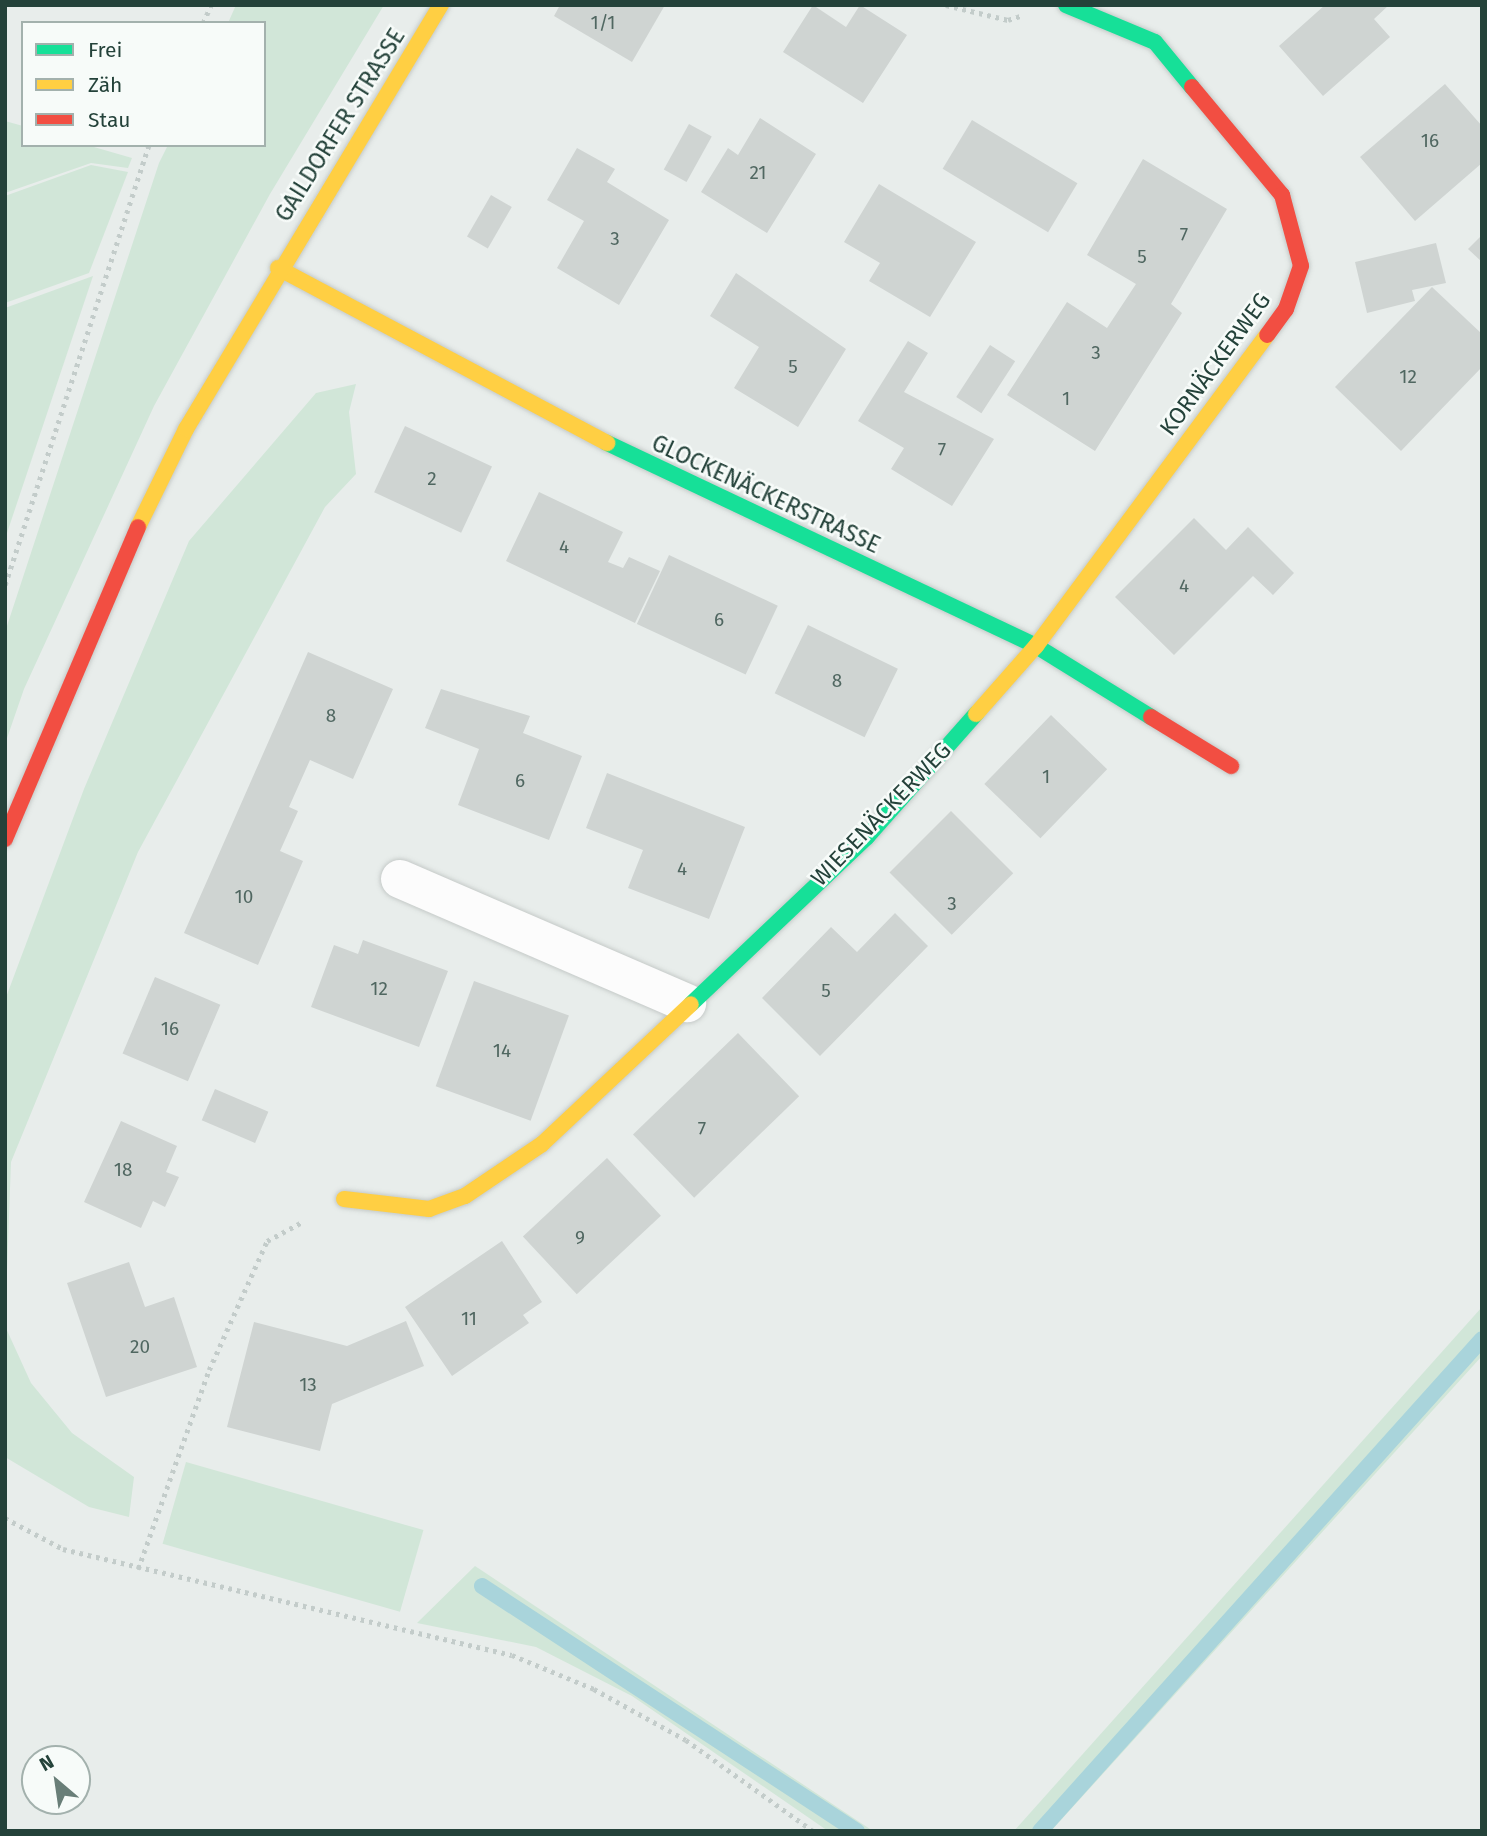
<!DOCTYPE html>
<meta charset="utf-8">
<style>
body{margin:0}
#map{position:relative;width:1487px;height:1836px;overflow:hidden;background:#e8edeb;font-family:"Fira Sans",sans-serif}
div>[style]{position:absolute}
.green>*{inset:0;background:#d1e6d8;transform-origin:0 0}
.stream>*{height:16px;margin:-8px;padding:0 8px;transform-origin:8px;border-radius:8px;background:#a9d4db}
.building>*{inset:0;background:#cfd4d2;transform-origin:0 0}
.path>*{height:4.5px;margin-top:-2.25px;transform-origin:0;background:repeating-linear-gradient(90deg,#c3ccca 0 3.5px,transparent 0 8.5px)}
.roads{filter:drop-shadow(0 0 2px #c5cac8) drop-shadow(0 0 2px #c5cac8)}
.street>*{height:38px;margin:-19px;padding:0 19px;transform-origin:19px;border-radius:19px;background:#fcfcfc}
.fast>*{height:16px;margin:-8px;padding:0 8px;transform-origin:8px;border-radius:8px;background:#16e098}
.slow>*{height:16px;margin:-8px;padding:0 8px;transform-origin:8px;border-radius:8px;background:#ffcf43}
.jam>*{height:16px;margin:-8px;padding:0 8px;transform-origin:8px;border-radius:8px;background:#f24e42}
span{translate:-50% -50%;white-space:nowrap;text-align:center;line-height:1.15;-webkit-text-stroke:5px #f7fbf9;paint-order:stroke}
.number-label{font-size:19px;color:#506761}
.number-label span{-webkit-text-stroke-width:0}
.street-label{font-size:23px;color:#24423a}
.frame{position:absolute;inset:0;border:7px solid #24423a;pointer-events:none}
.legend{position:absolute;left:21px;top:21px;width:245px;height:126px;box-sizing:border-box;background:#f7fbf9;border:2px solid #a3b1ad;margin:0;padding:9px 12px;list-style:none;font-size:21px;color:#24423a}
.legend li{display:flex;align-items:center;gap:14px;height:35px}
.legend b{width:35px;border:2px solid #a3b1ad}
.north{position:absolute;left:21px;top:1745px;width:70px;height:70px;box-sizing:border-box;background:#f7fbf9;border:2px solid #a3b1ad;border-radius:50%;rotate:331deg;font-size:19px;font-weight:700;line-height:28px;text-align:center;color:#24423a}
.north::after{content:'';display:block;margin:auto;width:24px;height:32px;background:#697e78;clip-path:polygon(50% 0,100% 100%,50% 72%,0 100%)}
</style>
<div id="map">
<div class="green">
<i style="clip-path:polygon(236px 5px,384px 5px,270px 194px,154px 406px,24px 689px,5px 744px,5px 632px,159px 163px,168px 145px,264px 145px,264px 23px,228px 23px)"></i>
<i style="clip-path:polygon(5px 121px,23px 126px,23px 145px,87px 145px,132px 158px,128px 168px,91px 163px,5px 193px)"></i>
<i style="clip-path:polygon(91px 165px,128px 172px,89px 273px,5px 303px,5px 196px)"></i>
<i style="clip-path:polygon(93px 276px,5px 539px,5px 308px)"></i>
<i style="clip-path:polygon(356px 384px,349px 412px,356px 474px,325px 507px,138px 852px,11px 1162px,5px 1326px,31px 1383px,72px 1433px,134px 1477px,129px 1517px,89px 1507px,5px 1457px,5px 1000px,84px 789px,189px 541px,316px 393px)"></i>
<i style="clip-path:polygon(1482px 1307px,1482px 1356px,1051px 1831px,1014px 1831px)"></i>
<i style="left:186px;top:1462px;width:247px;height:85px;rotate:16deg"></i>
<i style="clip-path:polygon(475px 1566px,873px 1831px,828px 1831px,632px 1696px,536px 1647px,417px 1623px)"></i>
</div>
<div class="stream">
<i style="left:482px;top:1586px;width:448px;rotate:33.2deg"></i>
<i style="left:1040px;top:1831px;width:661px;rotate:-48.06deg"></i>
</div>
<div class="building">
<i style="clip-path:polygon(560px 5px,665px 5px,632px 62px,554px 16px)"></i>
<i style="clip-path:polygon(813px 5px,846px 27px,860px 5px,907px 35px,863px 103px,783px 52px)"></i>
<i style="clip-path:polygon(1325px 5px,1389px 5px,1374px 19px,1390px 37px,1323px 96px,1279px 46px)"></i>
<i style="clip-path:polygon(1445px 84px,1482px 126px,1482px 163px,1415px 221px,1360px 157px)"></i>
<i style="clip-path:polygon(760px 118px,816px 154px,767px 233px,701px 192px,728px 148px,738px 155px)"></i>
<i style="left:972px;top:120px;width:123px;height:57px;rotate:31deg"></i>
<i style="left:689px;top:124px;width:26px;height:52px;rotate:29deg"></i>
<i style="clip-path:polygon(577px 148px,615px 169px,607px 182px,669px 220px,619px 305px,557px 268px,584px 221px,547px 200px)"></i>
<i style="clip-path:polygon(1143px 159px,1227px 209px,1171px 304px,1182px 313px,1095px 451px,1007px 395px,1067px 302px,1107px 328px,1136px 284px,1087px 255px)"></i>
<i style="clip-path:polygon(879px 184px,976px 242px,930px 317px,869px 281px,880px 263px,844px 242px)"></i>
<i style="left:491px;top:195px;width:24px;height:48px;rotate:30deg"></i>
<i style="clip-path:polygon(1482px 235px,1482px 262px,1468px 249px)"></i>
<i style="clip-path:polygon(1436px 243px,1446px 283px,1412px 290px,1415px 301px,1367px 313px,1355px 262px)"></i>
<i style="clip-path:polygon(736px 273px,846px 349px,798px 427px,734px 388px,759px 347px,710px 316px)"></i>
<i style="clip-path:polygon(1432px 287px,1482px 334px,1482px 367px,1401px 451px,1335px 387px)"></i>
<i style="clip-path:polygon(908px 341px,928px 353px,904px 392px,994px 439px,952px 506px,891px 469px,904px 448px,858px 421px)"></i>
<i style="left:990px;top:345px;width:30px;height:62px;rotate:33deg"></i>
<i style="left:405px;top:426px;width:96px;height:73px;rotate:25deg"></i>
<i style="clip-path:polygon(539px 492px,623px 532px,608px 562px,623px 568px,629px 557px,660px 571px,635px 623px,506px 561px)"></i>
<i style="clip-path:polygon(1194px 518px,1226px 550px,1248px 527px,1294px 573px,1273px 595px,1253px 576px,1174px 655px,1115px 597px)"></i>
<i style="left:669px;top:555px;width:120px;height:76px;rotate:25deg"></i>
<i style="left:808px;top:625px;width:100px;height:76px;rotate:26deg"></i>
<i style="clip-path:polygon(308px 652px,393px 689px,353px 779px,310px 760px,289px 807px,298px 811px,280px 851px,303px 861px,258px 965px,184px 933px)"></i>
<i style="clip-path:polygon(441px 689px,530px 716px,523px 733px,582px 756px,549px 840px,458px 805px,479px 749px,425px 728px)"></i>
<i style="left:1051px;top:715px;width:78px;height:96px;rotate:44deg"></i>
<i style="clip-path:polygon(607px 773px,745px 827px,709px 919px,628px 888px,643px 850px,586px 828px)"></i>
<i style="left:951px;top:811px;width:88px;height:87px;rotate:45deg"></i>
<i style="clip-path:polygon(895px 913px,928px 946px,820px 1056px,762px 998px,831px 927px,857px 952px)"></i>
<i style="clip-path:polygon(363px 940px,448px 971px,419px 1047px,311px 1007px,334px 945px,358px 954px)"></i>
<i style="left:155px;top:977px;width:71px;height:83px;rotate:23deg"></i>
<i style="left:474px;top:981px;width:101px;height:112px;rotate:20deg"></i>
<i style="left:738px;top:1033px;width:88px;height:146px;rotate:46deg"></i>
<i style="left:215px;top:1089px;width:58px;height:34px;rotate:23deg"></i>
<i style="clip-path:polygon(121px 1121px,177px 1146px,166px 1172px,179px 1177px,165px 1207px,153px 1201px,141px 1228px,84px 1202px)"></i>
<i style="left:607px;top:1158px;width:79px;height:115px;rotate:47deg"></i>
<i style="clip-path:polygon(502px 1241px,542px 1302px,523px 1315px,529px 1323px,452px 1376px,405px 1307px)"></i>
<i style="clip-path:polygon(129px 1262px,145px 1307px,174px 1297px,197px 1367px,106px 1397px,67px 1283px)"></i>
<i style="clip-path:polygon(406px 1321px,424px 1366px,332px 1404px,320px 1451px,227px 1427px,254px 1322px,347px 1346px)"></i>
</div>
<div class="path">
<i style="left:946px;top:5px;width:64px;rotate:13.6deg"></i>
<i style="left:1008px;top:20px;width:13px;rotate:-18deg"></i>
<i style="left:203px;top:23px;width:20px;rotate:-66deg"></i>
<i style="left:5px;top:585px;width:463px;rotate:-71.9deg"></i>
<i style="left:5px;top:1518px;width:66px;rotate:28.1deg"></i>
<i style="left:63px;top:1549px;width:461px;rotate:13.3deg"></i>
<i style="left:512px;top:1655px;width:89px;rotate:22.5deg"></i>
<i style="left:594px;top:1689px;width:105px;rotate:29deg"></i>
<i style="left:686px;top:1740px;width:156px;rotate:35.6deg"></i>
<i style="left:138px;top:1569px;width:211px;rotate:-70.4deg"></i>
<i style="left:209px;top:1370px;width:141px;rotate:-65.8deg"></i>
<i style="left:267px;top:1241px;width:42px;rotate:-28.4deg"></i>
</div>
<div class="roads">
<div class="street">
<i style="left:400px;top:879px;width:313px;rotate:23.4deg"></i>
</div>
<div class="fast">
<i style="left:1066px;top:5px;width:96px;rotate:22.6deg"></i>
<i style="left:1155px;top:42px;width:58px;rotate:50.6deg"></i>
<i style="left:607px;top:443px;width:475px;rotate:25.3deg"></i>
<i style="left:1036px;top:646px;width:135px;rotate:31.7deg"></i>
<i style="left:691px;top:1004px;width:243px;rotate:-43.5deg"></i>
<i style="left:867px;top:837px;width:164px;rotate:-48.5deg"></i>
</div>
<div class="slow">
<i style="left:278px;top:268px;width:373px;rotate:28deg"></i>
<i style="left:138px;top:527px;width:109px;rotate:-63.9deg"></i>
<i style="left:186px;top:429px;width:495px;rotate:-59deg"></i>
<i style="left:976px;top:714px;width:91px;rotate:-48.6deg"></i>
<i style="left:1036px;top:646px;width:387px;rotate:-53.4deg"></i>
<i style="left:344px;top:1199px;width:86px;rotate:6.7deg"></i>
<i style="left:429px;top:1209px;width:38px;rotate:-20deg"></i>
<i style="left:465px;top:1196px;width:93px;rotate:-34deg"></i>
<i style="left:542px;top:1144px;width:204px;rotate:-43.2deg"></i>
</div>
<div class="jam">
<i style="left:1192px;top:87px;width:141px;rotate:50.2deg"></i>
<i style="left:1282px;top:195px;width:73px;rotate:75deg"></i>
<i style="left:1301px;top:266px;width:46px;rotate:109.2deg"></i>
<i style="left:1286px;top:309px;width:32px;rotate:126deg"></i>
<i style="left:1151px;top:717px;width:94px;rotate:31.5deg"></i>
<i style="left:5px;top:839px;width:339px;rotate:-66.9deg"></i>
</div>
</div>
<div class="number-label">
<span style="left:603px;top:23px">1/1</span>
<span style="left:1430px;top:141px">16</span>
<span style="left:758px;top:173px">21</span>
<span style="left:1184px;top:235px">7</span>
<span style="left:615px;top:239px">3</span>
<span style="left:1142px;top:257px">5</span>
<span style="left:1096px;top:353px">3</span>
<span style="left:793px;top:367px">5</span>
<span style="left:1408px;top:377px">12</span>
<span style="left:1066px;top:399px">1</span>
<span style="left:942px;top:450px">7</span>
<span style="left:432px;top:479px">2</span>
<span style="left:564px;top:547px">4</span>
<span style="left:1184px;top:586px">4</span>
<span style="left:719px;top:620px">6</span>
<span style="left:837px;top:681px">8</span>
<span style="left:331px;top:716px">8</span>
<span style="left:1046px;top:777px">1</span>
<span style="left:520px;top:781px">6</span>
<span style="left:682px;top:869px">4</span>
<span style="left:244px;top:897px">10</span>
<span style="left:952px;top:904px">3</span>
<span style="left:379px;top:989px">12</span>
<span style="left:826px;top:991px">5</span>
<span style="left:170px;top:1029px">16</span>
<span style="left:502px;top:1051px">14</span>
<span style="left:702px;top:1129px">7</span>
<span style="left:123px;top:1170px">18</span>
<span style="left:580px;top:1238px">9</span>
<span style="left:469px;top:1319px">11</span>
<span style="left:140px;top:1347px">20</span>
<span style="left:308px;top:1385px">13</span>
</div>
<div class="street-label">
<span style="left:340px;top:125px;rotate:-58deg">GAILDORFER STRASSE</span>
<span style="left:1215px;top:364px;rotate:-54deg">KORNÄCKERWEG</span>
<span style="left:766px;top:494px;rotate:25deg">GLOCKENÄCKERSTRASSE</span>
<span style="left:881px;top:814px;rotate:-46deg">WIESENÄCKERWEG</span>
</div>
<div class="frame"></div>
<ul class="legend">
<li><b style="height:9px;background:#16e098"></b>Frei</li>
<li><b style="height:9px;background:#ffcf43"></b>Zäh</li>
<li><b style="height:9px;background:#f24e42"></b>Stau</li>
</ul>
<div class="north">N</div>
</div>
